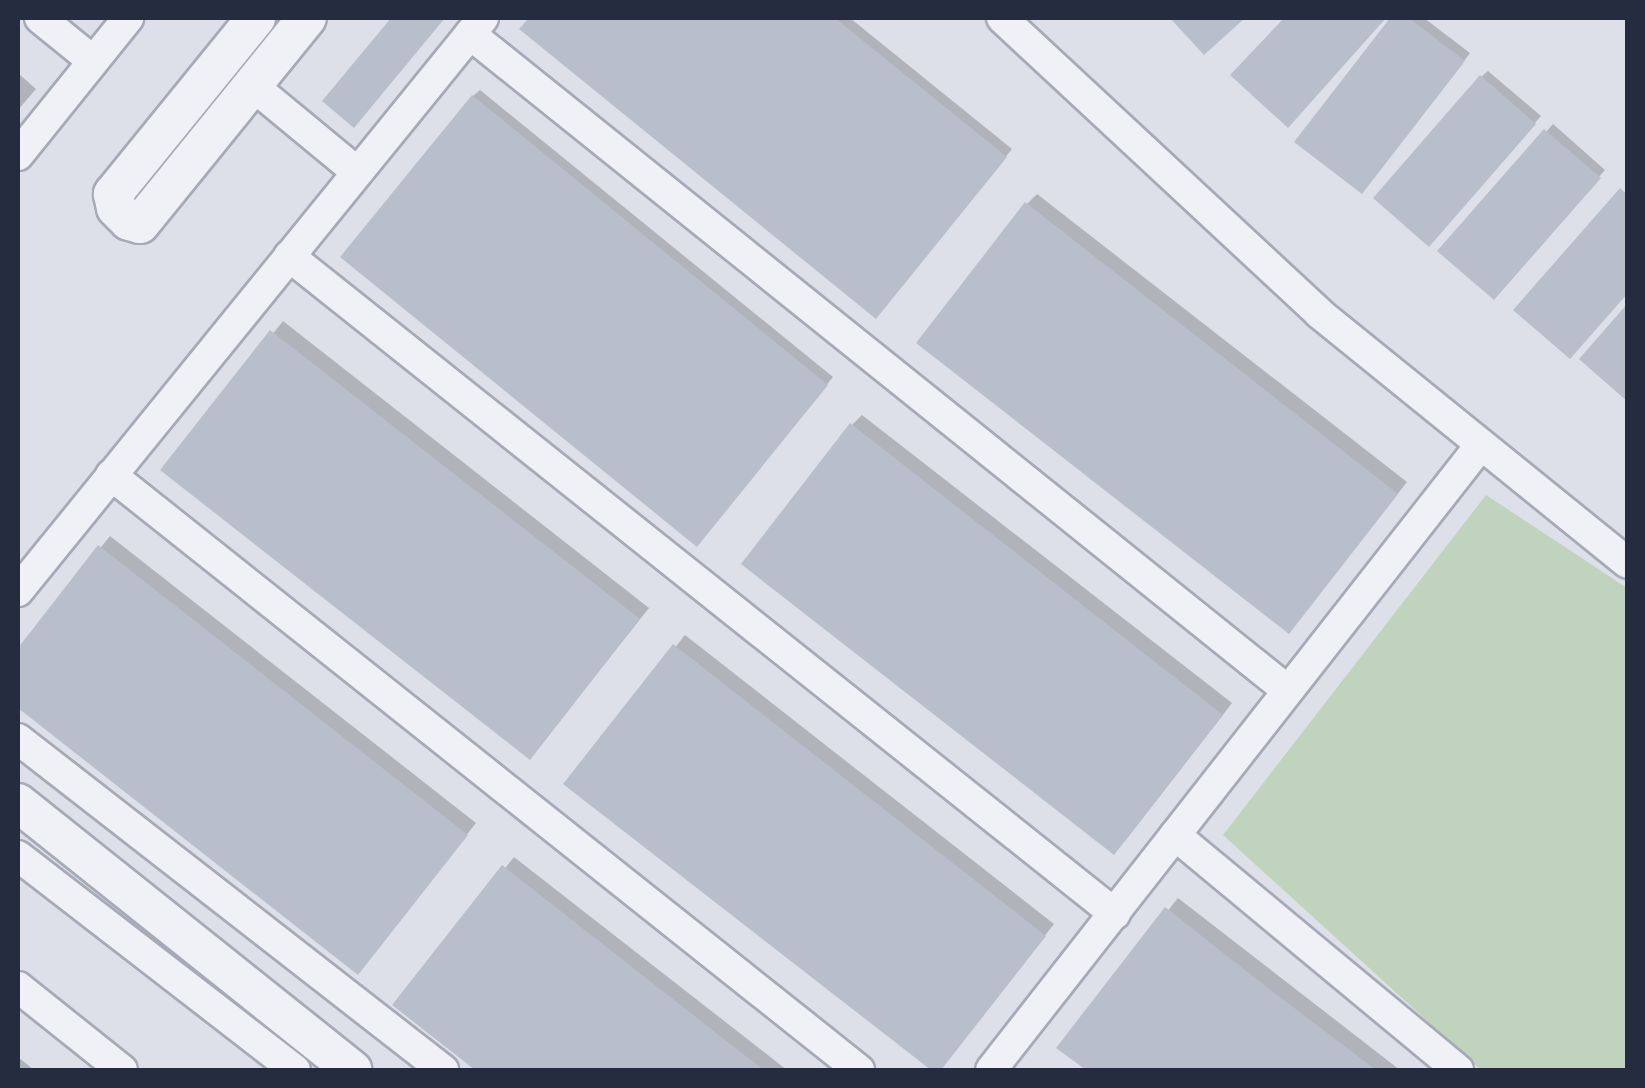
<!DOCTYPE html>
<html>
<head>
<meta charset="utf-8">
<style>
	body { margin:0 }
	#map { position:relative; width:1645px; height:1088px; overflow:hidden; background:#dde0e8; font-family:"Varela Round",sans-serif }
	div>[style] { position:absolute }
	.green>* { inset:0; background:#c0d3bd }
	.shadow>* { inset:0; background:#0003 }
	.building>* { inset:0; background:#b9becb }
	.roads { filter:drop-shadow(2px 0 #a6aab6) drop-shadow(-2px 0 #a6aab6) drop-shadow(0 2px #a6aab6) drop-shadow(0 -2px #a6aab6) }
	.minor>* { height:30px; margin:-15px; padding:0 15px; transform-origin:15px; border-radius:15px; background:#f0f1f6 }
	.tertiary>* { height:38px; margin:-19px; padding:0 19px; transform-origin:19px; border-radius:19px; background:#f0f1f6 }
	span { translate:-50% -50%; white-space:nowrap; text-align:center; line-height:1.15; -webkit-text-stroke:10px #eceff6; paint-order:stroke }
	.frame { position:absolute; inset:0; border:20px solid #252c40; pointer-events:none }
</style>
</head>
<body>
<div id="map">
	<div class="green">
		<div style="clip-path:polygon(1486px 495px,1627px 588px,1627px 1070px,1481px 1070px,1223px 835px)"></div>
	</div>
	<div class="shadow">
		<div style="clip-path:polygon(532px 18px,850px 18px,1012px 149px,882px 310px,523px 29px)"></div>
		<div style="clip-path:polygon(1393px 18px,1424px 18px,1470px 53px,1368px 184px,1297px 141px)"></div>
		<div style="clip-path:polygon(1488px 71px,1541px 116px,1436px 237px,1481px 77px)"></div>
		<div style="clip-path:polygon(18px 73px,36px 89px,18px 110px)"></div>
		<div style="clip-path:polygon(480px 90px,833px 377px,703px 537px,473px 96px)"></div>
		<div style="clip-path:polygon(1553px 124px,1605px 170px,1501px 290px,1441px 251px)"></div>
		<div style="clip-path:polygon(1037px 194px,1407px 482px,1299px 620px,1027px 204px)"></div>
		<div style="clip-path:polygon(283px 321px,649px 608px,530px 757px,164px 470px)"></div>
		<div style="clip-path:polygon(862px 415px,1232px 703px,1125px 841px,852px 425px)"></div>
		<div style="clip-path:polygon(110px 536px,476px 823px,358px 972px,18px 704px,18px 651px)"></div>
		<div style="clip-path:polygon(685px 635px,1054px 924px,939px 1070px,567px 784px)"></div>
		<div style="clip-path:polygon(514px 857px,787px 1070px,479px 1070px,396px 1005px)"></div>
		<div style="clip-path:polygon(1178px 898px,1400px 1070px,1089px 1070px,1059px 1047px)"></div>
		<div style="clip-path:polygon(18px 1057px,34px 1070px,18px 1070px)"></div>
	</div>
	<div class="building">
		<div style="clip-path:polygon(391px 18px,445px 18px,354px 128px,322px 101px)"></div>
		<div style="clip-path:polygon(529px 18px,835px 18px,1007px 157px,876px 319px,519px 29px)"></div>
		<div style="clip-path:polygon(1170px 18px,1245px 18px,1204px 55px)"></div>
		<div style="clip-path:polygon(1284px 18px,1386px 18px,1288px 128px,1230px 75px)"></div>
		<div style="clip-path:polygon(1390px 18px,1409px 18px,1465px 61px,1362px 194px,1294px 142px)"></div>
		<div style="clip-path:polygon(1480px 75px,1536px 124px,1429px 247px,1373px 198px)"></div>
		<div style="clip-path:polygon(472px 95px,828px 385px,697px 547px,340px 257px)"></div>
		<div style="clip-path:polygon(1544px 129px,1601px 178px,1494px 300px,1437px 251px)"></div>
		<div style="clip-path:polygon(1620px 188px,1628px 195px,1628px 293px,1570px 359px,1513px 310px)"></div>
		<div style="clip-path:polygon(1025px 202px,1398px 494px,1289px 634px,916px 343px)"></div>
		<div style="clip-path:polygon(1628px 303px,1628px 402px,1579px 359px)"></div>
		<div style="clip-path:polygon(270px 330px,640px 619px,530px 760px,160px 470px)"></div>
		<div style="clip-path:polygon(850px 423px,1223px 715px,1114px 855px,741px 564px)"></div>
		<div style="clip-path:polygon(98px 545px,468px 835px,358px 975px,18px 708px,18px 648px)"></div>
		<div style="clip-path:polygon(673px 644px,1046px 936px,941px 1070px,931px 1070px,563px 784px)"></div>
		<div style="clip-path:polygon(502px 865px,734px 1047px,764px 1070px,475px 1070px,392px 1005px)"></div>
		<div style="clip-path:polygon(1165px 907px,1255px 978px,1376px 1070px,1086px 1070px,1056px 1048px)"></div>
	</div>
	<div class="roads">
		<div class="minor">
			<div style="left:40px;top:18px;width:68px;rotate:39.1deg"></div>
			<div style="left:1002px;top:18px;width:433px;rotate:42.9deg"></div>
			<div style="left:1319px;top:313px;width:397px;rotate:39deg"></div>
			<div style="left:470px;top:34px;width:1048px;rotate:38.76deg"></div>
			<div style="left:253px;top:86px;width:135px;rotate:39.6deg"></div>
			<div style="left:18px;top:155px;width:176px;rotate:-51.2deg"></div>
			<div style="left:289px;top:256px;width:1056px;rotate:38.54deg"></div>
			<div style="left:111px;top:475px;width:956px;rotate:38.5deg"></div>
			<div style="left:18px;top:591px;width:738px;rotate:-50.94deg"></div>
			<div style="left:18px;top:739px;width:539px;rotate:37.91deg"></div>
			<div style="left:1175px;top:835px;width:368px;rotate:39.7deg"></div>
			<div style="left:18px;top:856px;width:350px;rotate:37.7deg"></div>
			<div style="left:18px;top:987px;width:133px;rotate:38.6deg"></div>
			<div style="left:991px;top:1070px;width:793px;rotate:-51.92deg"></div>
		</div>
		<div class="tertiary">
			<div style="left:256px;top:18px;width:227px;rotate:129.1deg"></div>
			<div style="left:113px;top:194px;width:14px;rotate:78deg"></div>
			<div style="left:116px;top:208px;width:18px;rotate:45deg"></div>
			<div style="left:129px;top:221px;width:11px;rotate:15deg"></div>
			<div style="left:140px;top:224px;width:265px;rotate:-51deg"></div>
			<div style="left:18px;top:803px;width:428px;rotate:38.6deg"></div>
		</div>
	</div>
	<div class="frame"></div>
</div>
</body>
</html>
